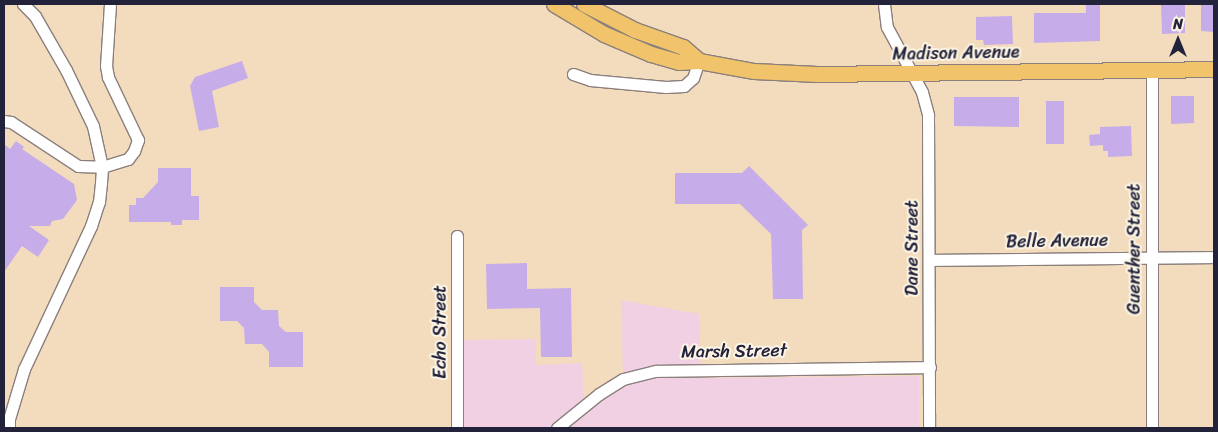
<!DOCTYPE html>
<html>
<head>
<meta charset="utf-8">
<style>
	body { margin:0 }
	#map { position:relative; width:1218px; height:432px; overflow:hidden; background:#f3dcbd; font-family:Sriracha,sans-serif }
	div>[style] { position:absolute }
	.built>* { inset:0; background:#f1d0e3 }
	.building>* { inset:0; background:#c7acea }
	.roads { filter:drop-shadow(1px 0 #8a7f7c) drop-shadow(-1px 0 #8a7f7c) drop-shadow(0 1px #8a7f7c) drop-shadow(0 -1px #8a7f7c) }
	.minor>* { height:11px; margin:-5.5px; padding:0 5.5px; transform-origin:5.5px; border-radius:5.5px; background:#fff }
	.major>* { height:15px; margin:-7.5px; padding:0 7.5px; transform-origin:7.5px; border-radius:7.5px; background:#f1c36a }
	span { translate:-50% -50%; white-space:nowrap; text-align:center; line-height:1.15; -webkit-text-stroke:4px #fcf5e5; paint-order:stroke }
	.street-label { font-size:18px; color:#22223b }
	.frame { position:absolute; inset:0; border:5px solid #22223b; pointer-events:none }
	.north { position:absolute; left:1153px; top:15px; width:50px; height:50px; -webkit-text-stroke:4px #fcf5e5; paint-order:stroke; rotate:0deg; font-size:14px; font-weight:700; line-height:20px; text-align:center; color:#22223b }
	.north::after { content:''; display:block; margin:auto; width:18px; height:22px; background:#22223b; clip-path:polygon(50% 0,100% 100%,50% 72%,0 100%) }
</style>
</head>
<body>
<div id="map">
	<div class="built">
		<div style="clip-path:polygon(621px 300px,699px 314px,701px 378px,919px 376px,919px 428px,464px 428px,463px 340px,536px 339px,536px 365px,582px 363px,584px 406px,623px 379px)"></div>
	</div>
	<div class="building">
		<div style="clip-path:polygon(1086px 4px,1100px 4px,1100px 41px,1034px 43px,1034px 13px,1086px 13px)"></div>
		<div style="clip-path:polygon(1161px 4px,1185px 4px,1185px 33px,1162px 34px)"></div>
		<div style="clip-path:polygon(1201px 4px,1214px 4px,1214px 32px,1201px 31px)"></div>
		<div style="clip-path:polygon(1012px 16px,1013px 44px,984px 45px,983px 40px,976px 40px,976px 17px)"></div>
		<div style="clip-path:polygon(242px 61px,248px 78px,212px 91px,219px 127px,199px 131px,190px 86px,195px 77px)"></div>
		<div style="clip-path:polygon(1171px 96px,1194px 96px,1194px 123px,1171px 124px)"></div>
		<div style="clip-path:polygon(954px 97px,1019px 97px,1019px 127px,954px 126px)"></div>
		<div style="clip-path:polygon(1046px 101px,1064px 101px,1064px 144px,1046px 144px)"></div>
		<div style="clip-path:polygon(1131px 126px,1132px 156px,1108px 157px,1108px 151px,1103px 151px,1103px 145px,1090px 146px,1089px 135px,1100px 134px,1100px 127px)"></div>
		<div style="clip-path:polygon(16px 141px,24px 147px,22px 149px,74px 184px,77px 200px,63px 219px,52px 221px,50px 226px,29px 226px,49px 240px,38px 257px,22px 246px,4px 272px,4px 144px,10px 149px)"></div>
		<div style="clip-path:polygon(749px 166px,808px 225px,802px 230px,803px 299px,773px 299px,771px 234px,740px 204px,675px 204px,675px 173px,742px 173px)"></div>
		<div style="clip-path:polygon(158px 168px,191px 168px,191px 196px,199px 196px,199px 220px,182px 220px,182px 225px,171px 225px,171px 222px,129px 222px,129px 205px,136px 205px,136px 198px,143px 198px,158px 182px)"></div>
		<div style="clip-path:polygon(527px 263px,527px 289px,571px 288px,572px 357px,541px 357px,540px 308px,487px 309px,486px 264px)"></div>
		<div style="clip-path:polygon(220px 287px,254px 287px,254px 302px,262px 310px,278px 310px,279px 326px,286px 332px,303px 332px,303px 367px,269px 367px,269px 352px,262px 344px,245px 344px,244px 328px,237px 321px,220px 321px)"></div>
	</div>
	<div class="roads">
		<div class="minor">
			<div style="left:884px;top:4px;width:23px;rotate:83deg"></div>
			<div style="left:887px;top:27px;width:74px;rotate:61.7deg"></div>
			<div style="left:922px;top:92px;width:24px;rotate:75deg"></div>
			<div style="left:928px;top:115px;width:313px;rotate:89.8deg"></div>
			<div style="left:573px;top:74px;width:18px;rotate:19deg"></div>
			<div style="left:590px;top:80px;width:76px;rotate:5.3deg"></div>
			<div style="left:666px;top:87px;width:18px;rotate:-3deg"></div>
			<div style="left:684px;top:86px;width:12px;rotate:-42deg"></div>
			<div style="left:693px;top:78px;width:18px;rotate:-71deg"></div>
			<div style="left:4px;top:121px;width:7px;rotate:8deg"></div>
			<div style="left:11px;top:122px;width:80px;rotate:33.3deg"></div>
			<div style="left:78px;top:166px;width:24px;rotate:2deg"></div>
			<div style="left:102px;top:167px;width:27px;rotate:-17deg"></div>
			<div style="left:128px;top:159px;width:10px;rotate:-53deg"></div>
			<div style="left:134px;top:151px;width:12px;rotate:-70deg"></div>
			<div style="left:138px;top:140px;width:70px;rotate:-115.5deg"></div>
			<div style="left:108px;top:77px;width:11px;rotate:-100deg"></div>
			<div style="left:106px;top:66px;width:62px;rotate:-86.3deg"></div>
			<div style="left:457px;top:236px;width:192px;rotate:90deg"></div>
			<div style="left:930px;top:260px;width:284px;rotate:-0.6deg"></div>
			<div style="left:9px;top:428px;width:9px;rotate:-90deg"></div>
			<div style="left:9px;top:419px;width:52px;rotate:-73.3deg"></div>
			<div style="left:24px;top:369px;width:158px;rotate:-64.9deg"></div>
			<div style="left:91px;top:226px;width:25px;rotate:-72deg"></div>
			<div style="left:99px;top:202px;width:19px;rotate:-84deg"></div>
			<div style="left:101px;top:183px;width:16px;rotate:-86deg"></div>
			<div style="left:102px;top:167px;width:42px;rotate:-102.4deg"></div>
			<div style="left:93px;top:126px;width:62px;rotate:-115.7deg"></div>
			<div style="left:66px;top:70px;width:62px;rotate:-119.9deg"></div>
			<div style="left:35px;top:16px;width:17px;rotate:-135deg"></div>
			<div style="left:557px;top:428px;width:54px;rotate:-39deg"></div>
			<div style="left:599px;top:394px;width:28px;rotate:-32deg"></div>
			<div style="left:623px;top:379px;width:34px;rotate:-14deg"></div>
			<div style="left:656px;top:371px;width:274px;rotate:-0.8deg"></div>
			<div style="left:1152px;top:428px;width:358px;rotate:-90deg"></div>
		</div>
		<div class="major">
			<div style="left:554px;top:4px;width:58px;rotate:31deg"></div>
			<div style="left:604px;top:34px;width:51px;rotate:23.1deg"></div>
			<div style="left:651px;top:54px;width:29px;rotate:16deg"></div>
			<div style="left:679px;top:62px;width:20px;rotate:-3deg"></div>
			<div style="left:699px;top:61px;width:56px;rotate:10.3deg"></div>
			<div style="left:754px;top:71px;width:63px;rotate:2.7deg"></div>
			<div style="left:817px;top:74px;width:397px;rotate:-0.7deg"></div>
			<div style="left:584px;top:4px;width:57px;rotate:27deg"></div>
			<div style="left:635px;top:30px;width:51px;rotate:19.5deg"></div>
			<div style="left:683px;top:47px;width:21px;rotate:41deg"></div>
		</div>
	</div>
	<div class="street-label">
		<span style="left:956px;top:53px;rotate:-1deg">Madison Avenue</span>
		<span style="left:1057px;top:241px;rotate:-1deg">Belle Avenue</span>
		<span style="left:912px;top:248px;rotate:-90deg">Dane Street</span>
		<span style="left:1134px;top:249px;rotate:-90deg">Guenther Street</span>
		<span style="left:440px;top:332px;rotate:-90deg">Echo Street</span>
		<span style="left:734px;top:351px;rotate:-1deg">Marsh Street</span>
	</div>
	<div class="frame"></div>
	<div class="north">N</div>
</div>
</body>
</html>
